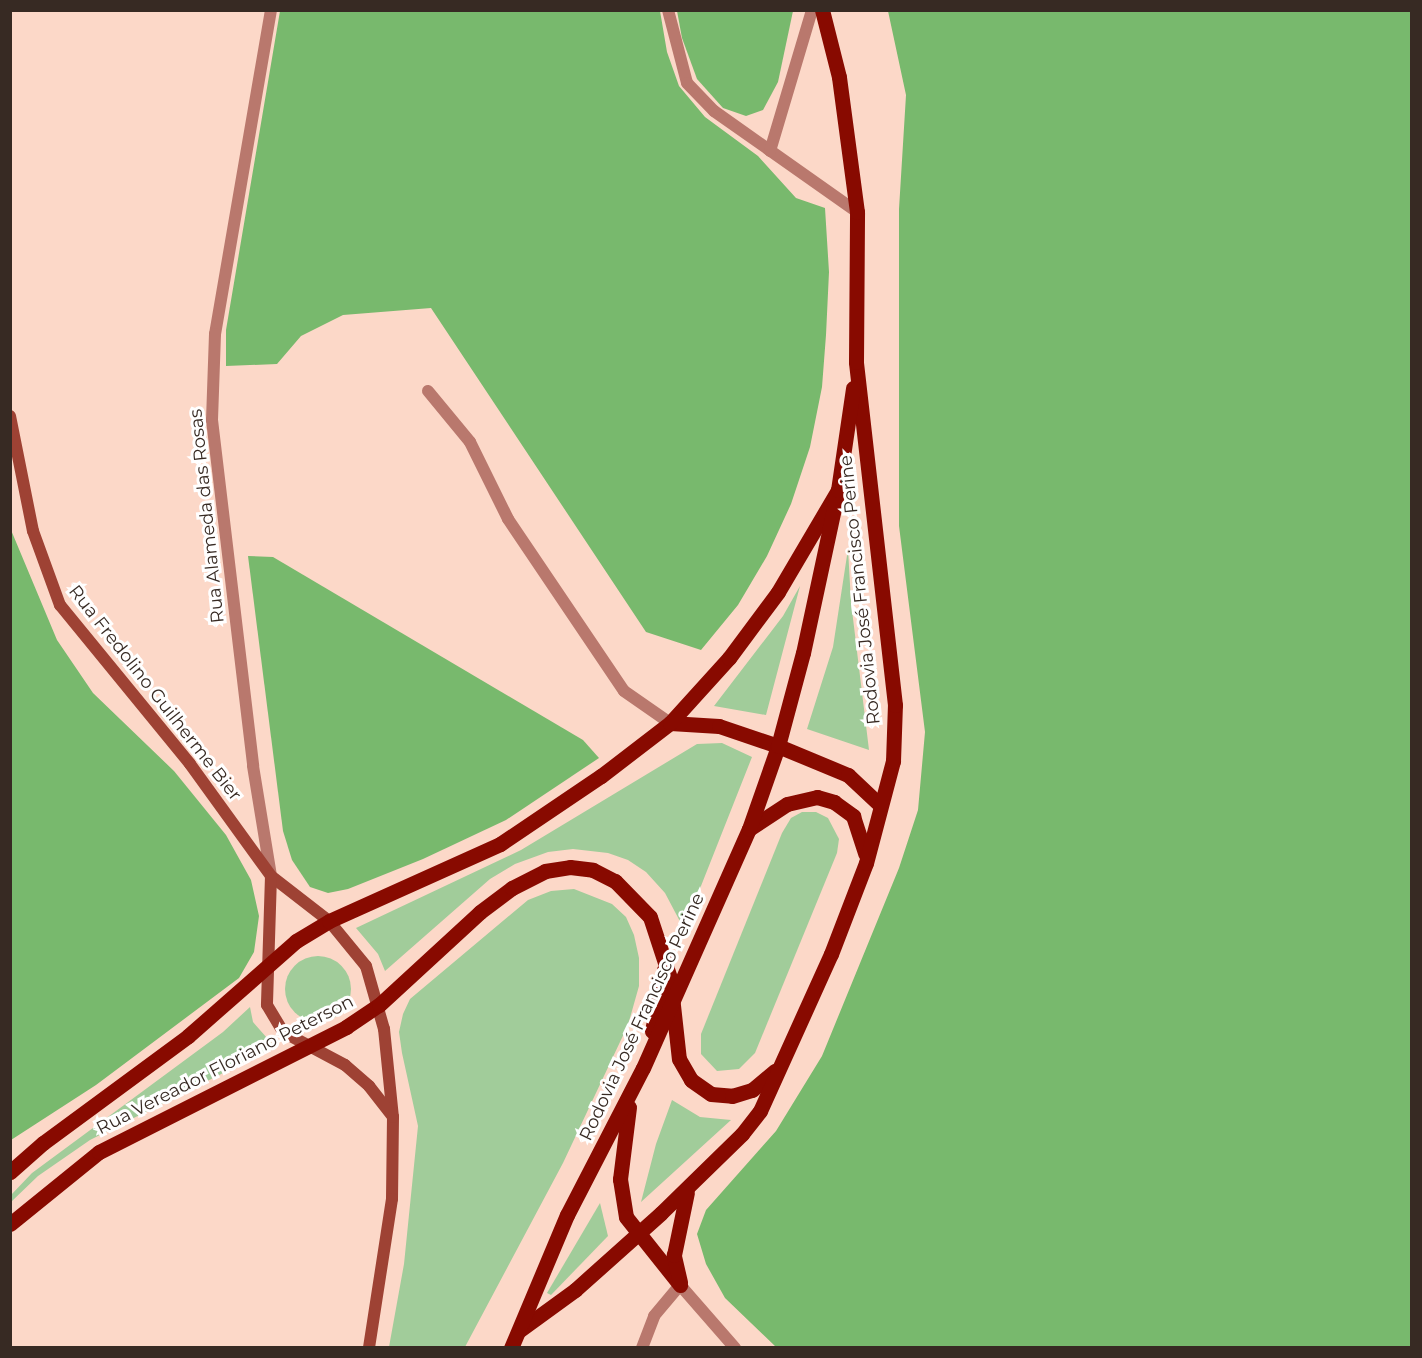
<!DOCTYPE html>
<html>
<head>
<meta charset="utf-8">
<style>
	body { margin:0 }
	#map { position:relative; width:1422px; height:1358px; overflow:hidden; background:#fcd8c8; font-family:Montserrat,sans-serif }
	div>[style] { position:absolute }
	.green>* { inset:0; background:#a1cc9a }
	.round { border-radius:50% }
	.forest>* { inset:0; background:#78b96d }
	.lane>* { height:12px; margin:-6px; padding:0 6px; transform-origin:6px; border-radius:6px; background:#b9786d }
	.street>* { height:12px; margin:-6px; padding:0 6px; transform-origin:6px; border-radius:6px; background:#b9786d }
	.secondary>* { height:12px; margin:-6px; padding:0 6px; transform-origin:6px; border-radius:6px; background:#9e4234 }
	.primary>* { height:15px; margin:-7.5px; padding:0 7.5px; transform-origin:7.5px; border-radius:7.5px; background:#880a00 }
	span { translate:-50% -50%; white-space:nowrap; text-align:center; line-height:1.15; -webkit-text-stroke:6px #fff; paint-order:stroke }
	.street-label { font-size:18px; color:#372a23 }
	.frame { position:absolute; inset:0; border:12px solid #372a23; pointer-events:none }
</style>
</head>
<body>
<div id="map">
	<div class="green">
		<div style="clip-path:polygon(848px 549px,851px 602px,869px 750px,807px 729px,833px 647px)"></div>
		<div style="clip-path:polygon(800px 586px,766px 715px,714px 706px,783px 616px)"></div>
		<div style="clip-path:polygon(722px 743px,752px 757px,684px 929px,665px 893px,646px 872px,628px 860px,608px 853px,573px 849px,548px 852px,515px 864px,490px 879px,385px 971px,378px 954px,356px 928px,521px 850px,697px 744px)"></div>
		<div style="clip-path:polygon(802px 812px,816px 812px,828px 818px,839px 839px,837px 853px,755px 1053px,739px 1069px,717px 1071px,701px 1054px,701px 1034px,782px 833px,791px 818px)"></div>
		<div style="clip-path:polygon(574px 889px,612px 904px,626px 917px,634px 935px,639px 958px,639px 986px,628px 1025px,563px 1163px,465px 1347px,389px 1347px,404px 1264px,418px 1126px,402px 1053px,399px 1032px,403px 1014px,410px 999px,528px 900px,551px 891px)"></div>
		<div class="round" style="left:285px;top:956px;width:66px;height:66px"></div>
		<div style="clip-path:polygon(250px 1007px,253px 1022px,275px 1047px,90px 1140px,38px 1176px,11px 1202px,11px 1195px,32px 1173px,223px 1032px)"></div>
		<div style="clip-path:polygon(672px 1100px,700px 1117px,731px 1120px,641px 1202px,656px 1144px)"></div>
		<div style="clip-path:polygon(600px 1203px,608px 1236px,551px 1295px,547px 1293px)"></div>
	</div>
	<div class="forest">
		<div style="clip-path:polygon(280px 11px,660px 11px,667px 52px,679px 86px,705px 117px,758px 156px,796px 198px,825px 208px,829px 272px,826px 335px,822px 387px,810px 447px,791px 504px,767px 556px,738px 605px,701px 650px,646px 632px,431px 308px,343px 315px,301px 336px,277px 364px,226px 366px,226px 330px)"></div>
		<div style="clip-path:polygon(677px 11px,793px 11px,778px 82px,763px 110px,746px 116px,723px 108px,697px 79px,682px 38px)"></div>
		<div style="clip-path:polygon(888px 11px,1411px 11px,1411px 1347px,776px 1347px,725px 1298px,706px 1264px,697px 1234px,706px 1210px,776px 1131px,822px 1056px,899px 868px,918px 810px,925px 732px,899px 526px,899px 209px,906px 95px)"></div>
		<div style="clip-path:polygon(11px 530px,57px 640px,93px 693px,174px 771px,226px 835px,251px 880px,259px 916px,254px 952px,239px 978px,96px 1085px,11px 1140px)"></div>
		<div style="clip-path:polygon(248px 556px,273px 557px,583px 740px,599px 758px,506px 820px,423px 859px,348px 889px,328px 893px,310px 887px,292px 860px,283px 831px)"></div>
	</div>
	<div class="lane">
		<div style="left:428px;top:391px;width:66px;rotate:50.5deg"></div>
		<div style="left:470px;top:442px;width:86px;rotate:63.7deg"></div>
		<div style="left:508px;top:519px;width:207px;rotate:56deg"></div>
		<div style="left:624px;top:691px;width:56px;rotate:34.8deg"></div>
	</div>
	<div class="street">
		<div style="left:271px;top:10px;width:329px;rotate:99.8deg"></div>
		<div style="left:215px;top:334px;width:86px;rotate:92deg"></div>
		<div style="left:212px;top:420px;width:348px;rotate:83.2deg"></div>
		<div style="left:253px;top:766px;width:111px;rotate:80.7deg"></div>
		<div style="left:668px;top:10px;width:75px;rotate:75.4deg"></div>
		<div style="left:687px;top:83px;width:39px;rotate:46deg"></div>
		<div style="left:714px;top:111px;width:175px;rotate:35.2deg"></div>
		<div style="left:770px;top:151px;width:147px;rotate:-73.4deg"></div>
		<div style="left:642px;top:1348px;width:34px;rotate:-69deg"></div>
		<div style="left:654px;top:1316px;width:40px;rotate:-50deg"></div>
		<div style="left:680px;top:1285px;width:84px;rotate:48.9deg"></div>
	</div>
	<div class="secondary">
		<div style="left:10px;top:416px;width:117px;rotate:78.7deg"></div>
		<div style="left:33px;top:531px;width:79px;rotate:70deg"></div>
		<div style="left:60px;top:605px;width:205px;rotate:50.7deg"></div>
		<div style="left:190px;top:764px;width:138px;rotate:54.1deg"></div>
		<div style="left:271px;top:876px;width:73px;rotate:37.8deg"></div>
		<div style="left:329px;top:921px;width:58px;rotate:50.6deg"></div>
		<div style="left:366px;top:966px;width:66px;rotate:74.1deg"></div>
		<div style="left:384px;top:1029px;width:88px;rotate:84.2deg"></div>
		<div style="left:393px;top:1117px;width:82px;rotate:90.7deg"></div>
		<div style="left:392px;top:1199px;width:151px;rotate:98.8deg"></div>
		<div style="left:271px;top:876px;width:129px;rotate:91.8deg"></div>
		<div style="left:267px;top:1005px;width:31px;rotate:59deg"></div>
		<div style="left:283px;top:1032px;width:70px;rotate:28deg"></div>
		<div style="left:345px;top:1065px;width:32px;rotate:41deg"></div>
		<div style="left:369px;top:1086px;width:39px;rotate:52deg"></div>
	</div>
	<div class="primary">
		<div style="left:670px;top:723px;width:49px;rotate:3.5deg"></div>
		<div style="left:719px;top:726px;width:62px;rotate:18.7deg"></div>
		<div style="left:778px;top:746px;width:76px;rotate:22.5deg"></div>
		<div style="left:848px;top:775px;width:44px;rotate:43.2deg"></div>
		<div style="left:749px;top:829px;width:45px;rotate:-33.3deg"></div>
		<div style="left:787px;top:804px;width:31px;rotate:-13deg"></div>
		<div style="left:817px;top:797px;width:18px;rotate:16deg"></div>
		<div style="left:834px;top:802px;width:24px;rotate:36deg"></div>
		<div style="left:853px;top:816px;width:40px;rotate:72deg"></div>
		<div style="left:652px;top:1031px;width:62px;rotate:-78.9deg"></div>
		<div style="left:629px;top:1107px;width:73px;rotate:97.1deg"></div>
		<div style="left:620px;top:1179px;width:38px;rotate:81deg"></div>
		<div style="left:626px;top:1217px;width:87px;rotate:51.5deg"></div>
		<div style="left:10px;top:1172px;width:44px;rotate:-41.3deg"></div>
		<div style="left:43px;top:1143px;width:180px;rotate:-36.4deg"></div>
		<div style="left:188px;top:1036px;width:144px;rotate:-41.3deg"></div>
		<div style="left:296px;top:941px;width:39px;rotate:-31deg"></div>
		<div style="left:329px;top:921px;width:188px;rotate:-24.2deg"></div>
		<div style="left:500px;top:844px;width:122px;rotate:-34deg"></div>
		<div style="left:601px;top:776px;width:87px;rotate:-37.5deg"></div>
		<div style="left:670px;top:723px;width:88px;rotate:-47.8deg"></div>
		<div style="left:729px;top:658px;width:82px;rotate:-53.4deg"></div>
		<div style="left:778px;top:592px;width:118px;rotate:-59.5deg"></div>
		<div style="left:10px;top:1224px;width:114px;rotate:-39deg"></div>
		<div style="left:99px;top:1152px;width:277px;rotate:-26.8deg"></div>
		<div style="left:346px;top:1027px;width:40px;rotate:-34deg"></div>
		<div style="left:379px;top:1005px;width:137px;rotate:-42.6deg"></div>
		<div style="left:480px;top:912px;width:40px;rotate:-37deg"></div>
		<div style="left:512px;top:888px;width:37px;rotate:-27deg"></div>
		<div style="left:545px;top:871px;width:25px;rotate:-9deg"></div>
		<div style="left:570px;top:867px;width:23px;rotate:7deg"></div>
		<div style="left:593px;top:870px;width:25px;rotate:27deg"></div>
		<div style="left:615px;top:881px;width:50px;rotate:45.8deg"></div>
		<div style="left:650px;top:917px;width:64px;rotate:71.8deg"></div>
		<div style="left:670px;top:978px;width:81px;rotate:83.7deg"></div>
		<div style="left:679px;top:1059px;width:24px;rotate:60deg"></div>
		<div style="left:691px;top:1080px;width:24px;rotate:35deg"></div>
		<div style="left:711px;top:1094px;width:21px;rotate:5deg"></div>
		<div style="left:732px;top:1096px;width:21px;rotate:-17deg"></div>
		<div style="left:752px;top:1090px;width:30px;rotate:-40deg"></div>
		<div style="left:680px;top:1282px;width:28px;rotate:-103deg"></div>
		<div style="left:674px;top:1255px;width:64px;rotate:-78.3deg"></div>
		<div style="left:520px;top:1330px;width:68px;rotate:-36deg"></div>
		<div style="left:575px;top:1290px;width:115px;rotate:-41.8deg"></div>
		<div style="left:661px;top:1213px;width:113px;rotate:-44.3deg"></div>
		<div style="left:742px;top:1134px;width:29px;rotate:-52deg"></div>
		<div style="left:760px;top:1111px;width:172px;rotate:-65.7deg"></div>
		<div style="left:831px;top:954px;width:97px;rotate:-69deg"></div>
		<div style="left:866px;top:863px;width:106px;rotate:-75.2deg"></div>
		<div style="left:893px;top:761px;width:56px;rotate:-88deg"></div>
		<div style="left:895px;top:705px;width:345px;rotate:-96.5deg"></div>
		<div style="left:856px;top:362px;width:150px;rotate:-89.6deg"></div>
		<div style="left:857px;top:212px;width:136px;rotate:-97.6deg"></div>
		<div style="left:839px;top:77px;width:69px;rotate:-104.2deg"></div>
		<div style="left:511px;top:1348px;width:144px;rotate:-67.2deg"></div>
		<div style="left:567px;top:1215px;width:165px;rotate:-62.7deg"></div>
		<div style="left:643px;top:1068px;width:261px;rotate:-66.1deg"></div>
		<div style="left:749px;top:829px;width:88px;rotate:-70.7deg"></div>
		<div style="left:778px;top:746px;width:96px;rotate:-75deg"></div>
		<div style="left:803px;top:653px;width:167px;rotate:-77.9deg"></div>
		<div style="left:838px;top:490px;width:103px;rotate:-81.6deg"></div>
	</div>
	<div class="street-label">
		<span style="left:207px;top:516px;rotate:-96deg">Rua Alameda das Rosas</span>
		<span style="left:860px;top:590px;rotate:-96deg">Rodovia José Francisco Perine</span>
		<span style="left:155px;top:693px;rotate:52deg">Rua Fredolino Guilherme Bier</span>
		<span style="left:642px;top:1017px;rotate:-65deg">Rodovia José Francisco Perine</span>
		<span style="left:225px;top:1065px;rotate:-27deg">Rua Vereador Floriano Peterson</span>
	</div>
	<div class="frame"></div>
</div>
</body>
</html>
